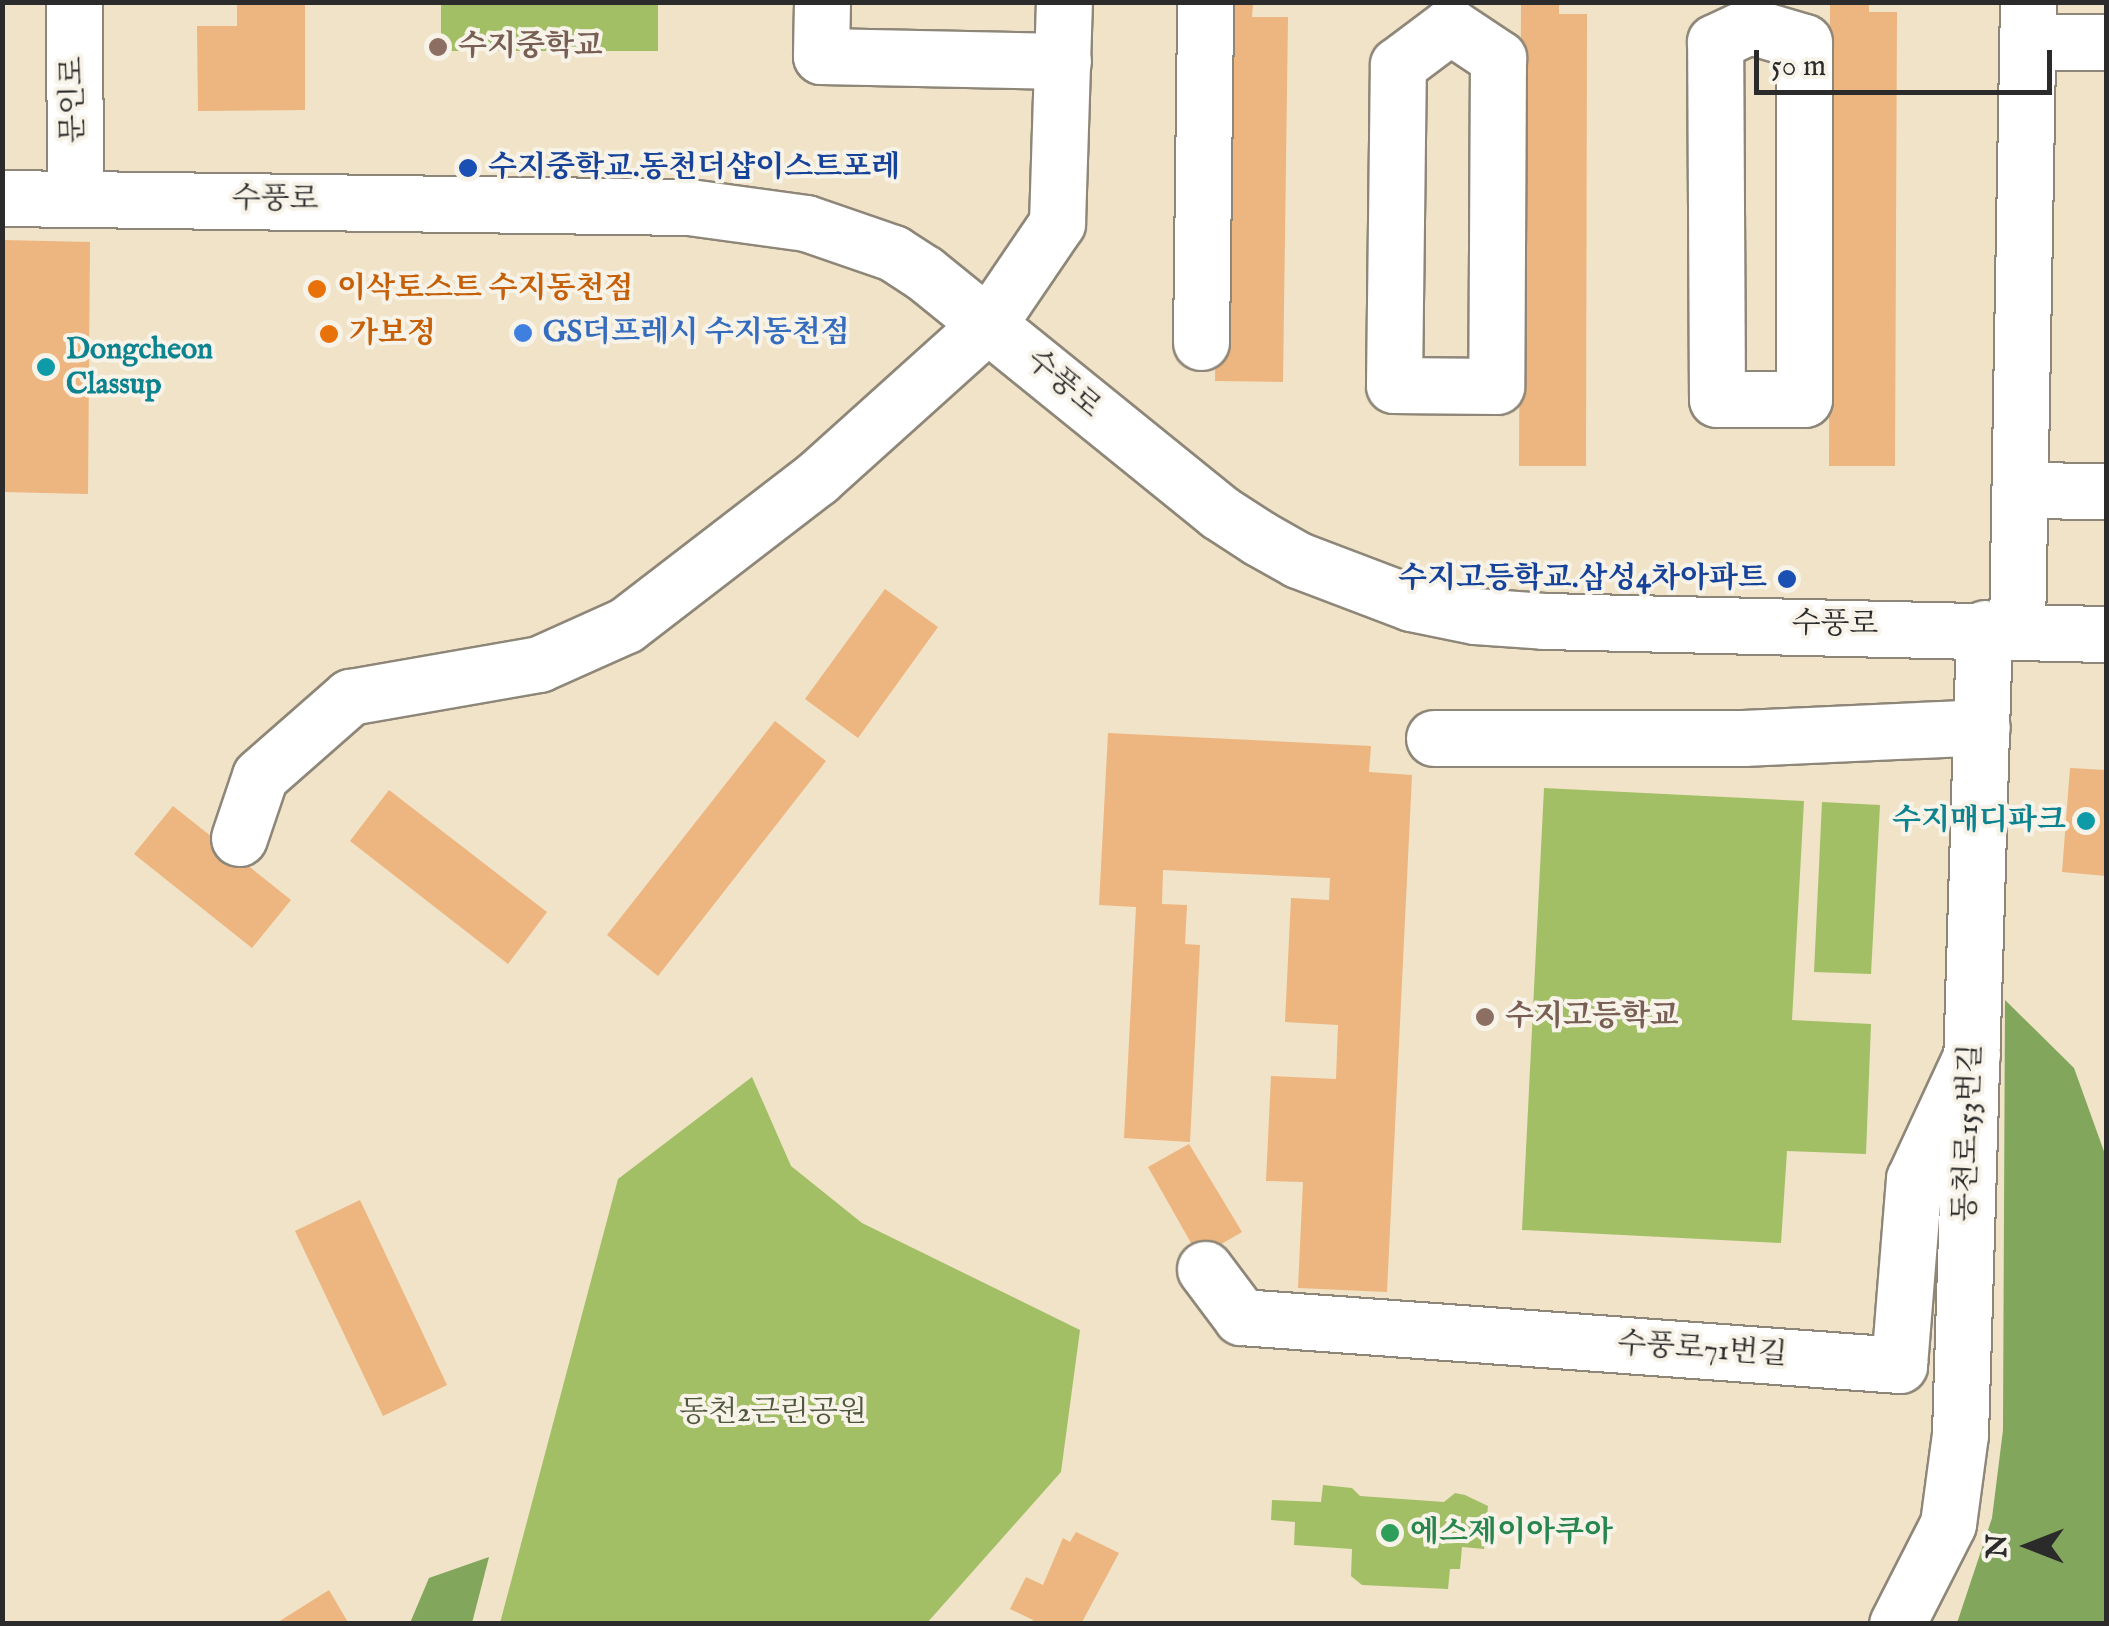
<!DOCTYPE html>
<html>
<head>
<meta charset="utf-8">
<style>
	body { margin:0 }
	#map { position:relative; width:2109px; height:1626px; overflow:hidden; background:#f0e3c7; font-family:"IM FELL English","Noto Serif KR",serif }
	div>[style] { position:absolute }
	.green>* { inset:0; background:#a3bf66 }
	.forest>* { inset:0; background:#82a65b }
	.building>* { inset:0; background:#edb57f }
	.roads { filter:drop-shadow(2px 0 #8e8779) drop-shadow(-2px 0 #8e8779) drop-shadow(0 2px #8e8779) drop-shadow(0 -2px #8e8779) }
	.minor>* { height:55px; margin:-27.5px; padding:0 27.5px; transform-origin:27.5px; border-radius:27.5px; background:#fff }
	.dots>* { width:28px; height:28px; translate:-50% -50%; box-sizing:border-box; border:5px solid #f7f3e8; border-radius:50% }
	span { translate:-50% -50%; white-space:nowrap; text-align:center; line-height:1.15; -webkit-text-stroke:8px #f7f3e8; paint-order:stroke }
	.education-label { font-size:30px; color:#785e54; font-weight:700 }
	.left { translate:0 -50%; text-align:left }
	.street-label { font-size:30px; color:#2b2b2b }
	.transit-label { font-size:30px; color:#164399; font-weight:700 }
	.right { translate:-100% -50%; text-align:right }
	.food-label { font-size:30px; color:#c56008; font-weight:700 }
	.shop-label { font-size:30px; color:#366cbe; font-weight:700 }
	.culture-label { font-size:30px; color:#0d838f; font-weight:700 }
	.park-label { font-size:30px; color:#4f573d }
	.leisure-label { font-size:30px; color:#27864d; font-weight:700 }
	.frame { position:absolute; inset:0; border:5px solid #2b2b2b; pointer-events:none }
	.north { position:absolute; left:1979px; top:1496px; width:100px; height:100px; -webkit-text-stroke:8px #f7f3e8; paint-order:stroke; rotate:270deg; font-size:28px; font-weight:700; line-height:40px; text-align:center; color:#2b2b2b }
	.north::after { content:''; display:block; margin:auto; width:35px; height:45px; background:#2b2b2b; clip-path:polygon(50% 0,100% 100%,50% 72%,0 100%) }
	.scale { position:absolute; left:1754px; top:50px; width:298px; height:45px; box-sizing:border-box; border:5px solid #2b2b2b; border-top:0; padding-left:12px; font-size:30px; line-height:35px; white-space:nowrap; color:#2b2b2b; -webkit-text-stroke:8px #f7f3e8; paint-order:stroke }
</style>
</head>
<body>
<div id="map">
	<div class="green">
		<div style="clip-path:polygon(441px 3px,658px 3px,658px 51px,441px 51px)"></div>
		<div style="clip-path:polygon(1544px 788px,1804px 801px,1792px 1020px,1871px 1024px,1866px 1154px,1787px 1151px,1781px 1243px,1522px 1230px)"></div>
		<div style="clip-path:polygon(1822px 802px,1880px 805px,1871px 974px,1814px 972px)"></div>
		<div style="clip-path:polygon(752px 1077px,791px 1166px,862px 1223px,1080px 1330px,1061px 1472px,927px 1623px,500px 1623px,618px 1179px)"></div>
		<div style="clip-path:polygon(1323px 1485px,1352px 1488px,1360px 1496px,1444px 1502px,1455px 1493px,1465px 1495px,1488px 1506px,1484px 1549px,1462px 1547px,1460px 1569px,1450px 1569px,1448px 1589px,1362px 1585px,1351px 1576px,1352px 1549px,1294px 1545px,1295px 1522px,1271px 1520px,1272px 1500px,1321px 1502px)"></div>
	</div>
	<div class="forest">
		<div style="clip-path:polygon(2005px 1000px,2074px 1068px,2106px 1157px,2106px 1623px,1957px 1623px,1992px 1518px,2003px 1430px)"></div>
		<div style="clip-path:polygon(489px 1557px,472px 1623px,410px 1623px,429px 1578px)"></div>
	</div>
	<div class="building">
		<div style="clip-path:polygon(237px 2px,305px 2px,305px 110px,198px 111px,197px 26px,237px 26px)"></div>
		<div style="clip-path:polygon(1521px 2px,1559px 2px,1559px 14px,1587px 14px,1586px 466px,1519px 466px)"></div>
		<div style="clip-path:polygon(1830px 2px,1869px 2px,1869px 12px,1897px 12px,1895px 466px,1829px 466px)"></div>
		<div style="clip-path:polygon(1221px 4px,1253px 4px,1252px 17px,1288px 17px,1283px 382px,1215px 381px)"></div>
		<div style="clip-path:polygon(2px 240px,90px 242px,88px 494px,2px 492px)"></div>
		<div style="clip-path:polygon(885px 589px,938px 627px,858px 738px,805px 699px)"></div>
		<div style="clip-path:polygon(775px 721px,826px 761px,658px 976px,607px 935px)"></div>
		<div style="clip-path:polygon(1108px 733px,1371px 746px,1369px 772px,1412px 775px,1387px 1292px,1298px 1288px,1303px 1182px,1266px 1181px,1271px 1076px,1336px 1079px,1338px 1025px,1285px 1022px,1291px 898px,1329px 900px,1330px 878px,1163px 870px,1162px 904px,1187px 905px,1185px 944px,1200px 945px,1190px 1142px,1124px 1138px,1136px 907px,1099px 905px)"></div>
		<div style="clip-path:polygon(2070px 768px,2106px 770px,2106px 876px,2062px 872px)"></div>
		<div style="clip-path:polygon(389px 790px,547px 912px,508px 964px,350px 841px)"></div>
		<div style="clip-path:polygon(173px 806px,291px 900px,252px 948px,134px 854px)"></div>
		<div style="clip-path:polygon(1189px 1144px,1242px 1232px,1199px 1257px,1148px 1167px)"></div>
		<div style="clip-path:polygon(360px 1200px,447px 1385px,383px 1416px,295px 1231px)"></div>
		<div style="clip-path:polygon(1076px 1532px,1119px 1553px,1081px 1624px,1032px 1624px,1033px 1620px,1010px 1609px,1026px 1577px,1043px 1585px,1063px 1538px,1070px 1542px)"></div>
		<div style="clip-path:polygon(329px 1590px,349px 1624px,275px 1624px)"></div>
	</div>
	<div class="roads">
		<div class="minor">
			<div style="left:74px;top:2px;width:195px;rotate:89.7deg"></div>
			<div style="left:822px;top:2px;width:54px;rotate:91.1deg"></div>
			<div style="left:821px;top:56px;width:242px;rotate:1.2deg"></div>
			<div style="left:1450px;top:26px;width:58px;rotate:33.7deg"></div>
			<div style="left:1498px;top:58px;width:328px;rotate:90.3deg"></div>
			<div style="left:1496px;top:386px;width:102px;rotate:-179.4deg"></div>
			<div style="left:1394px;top:385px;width:320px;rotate:-89.3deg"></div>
			<div style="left:1398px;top:65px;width:65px;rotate:-36.9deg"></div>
			<div style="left:1750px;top:26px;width:56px;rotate:16.5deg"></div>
			<div style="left:1804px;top:42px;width:357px;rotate:90deg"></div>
			<div style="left:1804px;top:399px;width:87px;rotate:180deg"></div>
			<div style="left:1717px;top:399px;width:357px;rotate:-90.3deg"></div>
			<div style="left:1715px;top:42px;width:38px;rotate:-25deg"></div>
			<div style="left:2027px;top:42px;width:79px"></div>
			<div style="left:2px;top:198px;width:687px;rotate:0.75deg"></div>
			<div style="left:689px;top:207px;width:118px;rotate:7.8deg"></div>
			<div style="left:806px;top:223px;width:92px;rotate:19deg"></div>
			<div style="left:893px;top:253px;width:37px;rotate:33deg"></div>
			<div style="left:924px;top:273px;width:380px;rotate:39deg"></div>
			<div style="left:1219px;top:512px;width:48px;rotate:33deg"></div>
			<div style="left:1259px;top:538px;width:45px;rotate:29.4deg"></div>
			<div style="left:1298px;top:560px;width:121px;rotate:20.8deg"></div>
			<div style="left:1411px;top:603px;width:65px;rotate:11.5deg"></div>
			<div style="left:1475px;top:616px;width:69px;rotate:4.1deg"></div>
			<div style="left:1544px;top:621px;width:562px;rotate:1.33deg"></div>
			<div style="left:1201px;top:342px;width:340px;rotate:-89.3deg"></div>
			<div style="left:2020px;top:490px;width:86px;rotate:0.7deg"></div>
			<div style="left:2017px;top:630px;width:628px;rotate:-89deg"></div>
			<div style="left:1434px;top:738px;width:309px"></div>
			<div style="left:1743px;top:738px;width:239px;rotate:-2.6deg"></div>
			<div style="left:239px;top:838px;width:65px;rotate:-71.3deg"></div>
			<div style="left:260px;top:776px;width:120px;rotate:-41.3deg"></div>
			<div style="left:350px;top:697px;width:192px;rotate:-9.9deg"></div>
			<div style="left:539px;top:664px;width:95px;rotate:-24.1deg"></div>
			<div style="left:626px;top:625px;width:241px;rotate:-37.6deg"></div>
			<div style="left:817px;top:478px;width:232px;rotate:-42deg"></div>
			<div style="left:989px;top:323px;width:121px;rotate:-55.8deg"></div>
			<div style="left:1057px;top:223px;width:221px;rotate:-88.2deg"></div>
			<div style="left:1205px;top:1269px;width:60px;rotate:53.1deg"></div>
			<div style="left:1241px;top:1317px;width:660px;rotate:4.17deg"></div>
			<div style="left:1899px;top:1365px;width:187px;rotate:-85.4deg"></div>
			<div style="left:1914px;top:1179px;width:138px;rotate:-65.1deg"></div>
			<div style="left:1897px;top:1624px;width:112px;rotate:-63deg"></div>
			<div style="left:1948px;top:1524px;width:91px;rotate:-82.4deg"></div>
			<div style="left:1960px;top:1434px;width:806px;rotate:-88.29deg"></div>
		</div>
	</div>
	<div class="dots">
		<div style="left:438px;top:47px;background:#8d6e63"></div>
		<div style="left:468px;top:168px;background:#1a4fb4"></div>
		<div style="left:317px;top:289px;background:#e8710a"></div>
		<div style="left:523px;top:333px;background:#3f7fe0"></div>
		<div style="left:329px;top:334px;background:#e8710a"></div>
		<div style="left:46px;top:367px;background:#0f9aa8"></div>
		<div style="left:1787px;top:579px;background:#1a4fb4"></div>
		<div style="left:2086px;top:821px;background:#0f9aa8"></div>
		<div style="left:1485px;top:1017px;background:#8d6e63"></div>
		<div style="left:1390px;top:1533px;background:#2e9e5b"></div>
	</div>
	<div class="education-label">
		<span class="left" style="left:458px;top:47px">수지중학교</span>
		<span class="left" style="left:1505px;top:1017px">수지고등학교</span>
	</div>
	<div class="street-label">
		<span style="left:74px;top:100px;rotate:-91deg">문인로</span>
		<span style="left:275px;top:200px;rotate:1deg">수풍로</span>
		<span style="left:1063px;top:384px;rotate:41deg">수풍로</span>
		<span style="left:1835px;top:625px;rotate:1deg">수풍로</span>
		<span style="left:1969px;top:1133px;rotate:-88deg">동천로153번길</span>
		<span style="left:1702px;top:1350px;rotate:4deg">수풍로71번길</span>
	</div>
	<div class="transit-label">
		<span class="left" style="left:488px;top:168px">수지중학교.동천더샵이스트포레</span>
		<span class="right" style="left:1767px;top:579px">수지고등학교.삼성4차아파트</span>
	</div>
	<div class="food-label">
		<span class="left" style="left:337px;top:289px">이삭토스트 수지동천점</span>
		<span class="left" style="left:349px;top:334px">가보정</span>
	</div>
	<div class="shop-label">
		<span class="left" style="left:543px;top:333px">GS더프레시 수지동천점</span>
	</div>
	<div class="culture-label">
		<span class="left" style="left:66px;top:367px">Dongcheon<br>Classup</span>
		<span class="right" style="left:2066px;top:821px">수지매디파크</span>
	</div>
	<div class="park-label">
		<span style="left:773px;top:1413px">동천2근린공원</span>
	</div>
	<div class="leisure-label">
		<span class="left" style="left:1410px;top:1533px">에스제이아쿠아</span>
	</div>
	<div class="frame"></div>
	<div class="north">N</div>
	<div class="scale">50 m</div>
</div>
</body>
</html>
